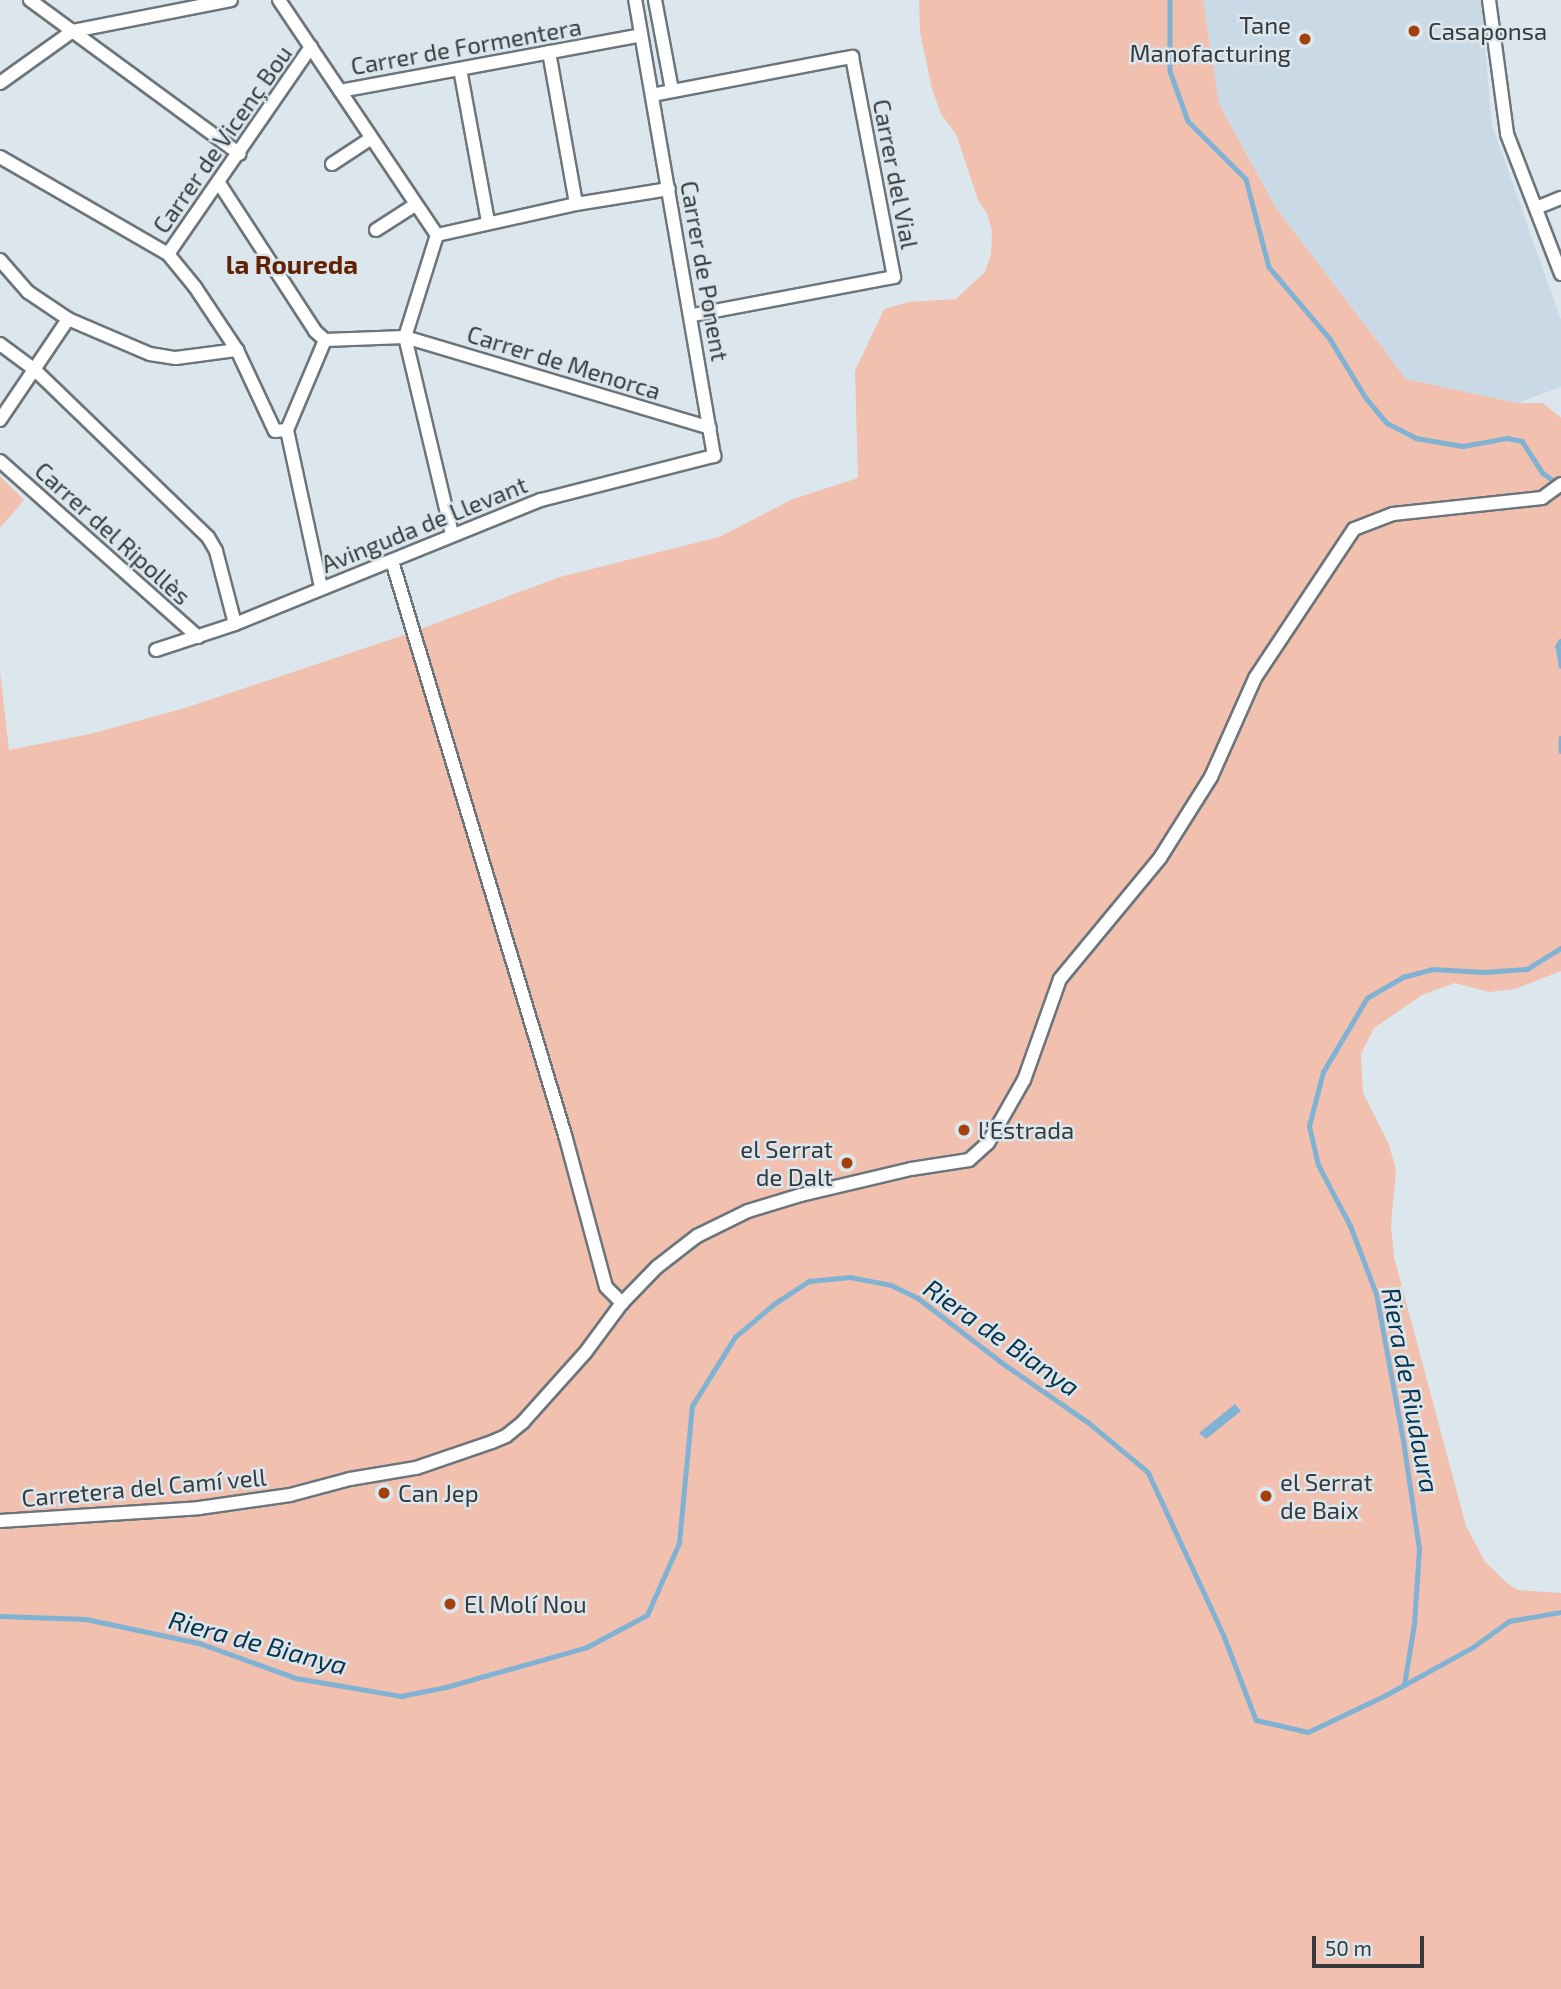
<!DOCTYPE html>
<html>
<head>
<meta charset="utf-8">
<style>
	body { margin:0 }
	#map { position:relative; width:1561px; height:1989px; overflow:hidden; background:#dbe6ed; font-family:"Exo 2",sans-serif }
	div>[style] { position:absolute }
	.built>* { inset:0; background:#c9dae6 }
	.green>* { inset:0; background:#f1c0ae }
	.water>* { inset:0; background:#80b2d4 }
	.stream>* { height:4.5px; margin:-2.25px; padding:0 2.25px; transform-origin:2.25px; border-radius:2.25px; background:#80b2d4 }
	.roads { filter:drop-shadow(2px 0 #6c757c) drop-shadow(-2px 0 #6c757c) drop-shadow(0 2px #6c757c) drop-shadow(0 -2px #6c757c) }
	.street>* { height:12px; margin:-6px; padding:0 6px; transform-origin:6px; border-radius:6px; background:#fff }
	.dots>* { width:19px; height:19px; translate:-50% -50%; box-sizing:border-box; border:4px solid #dbe6ed; border-radius:50% }
	span { translate:-50% -50%; white-space:nowrap; text-align:center; line-height:1.15; -webkit-text-stroke:5px #dbe6ed; paint-order:stroke }
	.poi-label { font-size:24px; color:#363a3d }
	.right { translate:-100% -50%; text-align:right }
	.left { translate:0 -50%; text-align:left }
	.street-label { font-size:24px; color:#363a3d }
	.neighbourhood-label { font-size:26px; color:#612202; font-weight:700 }
	.water-label { font-size:26px; color:#09334b; font-style:italic }
	.scale { position:absolute; left:1312px; top:1936px; width:112px; height:32px; box-sizing:border-box; border:4px solid #363a3d; border-top:0; padding-left:9px; font-size:21px; line-height:24px; white-space:nowrap; color:#363a3d; -webkit-text-stroke:5px #dbe6ed; paint-order:stroke }
</style>
</head>
<body>
<div id="map">
	<div class="built">
		<div style="clip-path:polygon(1203px 0,1481px 0,1492px 125px,1561px 320px,1561px 387px,1517px 403px,1406px 379px,1276px 208px,1219px 104px)"></div>
	</div>
	<div class="green">
		<div style="clip-path:polygon(919px 0,1203px 0,1219px 104px,1276px 208px,1406px 379px,1517px 403px,1543px 403px,1561px 418px,1561px 971px,1515px 989px,1489px 992px,1455px 983px,1422px 995px,1374px 1028px,1361px 1054px,1363px 1093px,1389px 1145px,1396px 1170px,1391px 1225px,1394px 1257px,1466px 1526px,1485px 1562px,1507px 1583px,1518px 1590px,1561px 1593px,1561px 1989px,0 1989px,0 671px,9px 750px,90px 734px,185px 708px,407px 634px,560px 577px,719px 537px,793px 499px,858px 478px,855px 371px,884px 309px,908px 302px,956px 299px,985px 272px,991px 254px,992px 230px,987px 214px,978px 200px,956px 134px,941px 114px,932px 89px,920px 32px)"></div>
		<div style="clip-path:polygon(0 476px,24px 500px,0 528px)"></div>
	</div>
	<div class="water">
		<div style="clip-path:polygon(1235px 1404px,1241px 1411px,1206px 1439px,1199px 1433px)"></div>
	</div>
	<div class="stream">
		<div style="left:1170px;top:0;width:71px;rotate:90deg"></div>
		<div style="left:1170px;top:71px;width:53px;rotate:70.2deg"></div>
		<div style="left:1188px;top:121px;width:82px;rotate:45deg"></div>
		<div style="left:1246px;top:179px;width:91px;rotate:75.4deg"></div>
		<div style="left:1269px;top:267px;width:94px;rotate:49.7deg"></div>
		<div style="left:1330px;top:339px;width:69px;rotate:58.6deg"></div>
		<div style="left:1366px;top:398px;width:33px;rotate:50deg"></div>
		<div style="left:1387px;top:423px;width:33px;rotate:27deg"></div>
		<div style="left:1416px;top:438px;width:48px;rotate:9.7deg"></div>
		<div style="left:1463px;top:446px;width:45px;rotate:-10.3deg"></div>
		<div style="left:1507px;top:438px;width:15px;rotate:11deg"></div>
		<div style="left:1522px;top:441px;width:38px;rotate:57deg"></div>
		<div style="left:1543px;top:473px;width:17px;rotate:36deg"></div>
		<div style="left:1561px;top:641px;width:6px;rotate:121deg"></div>
		<div style="left:1558px;top:646px;width:20px;rotate:81deg"></div>
		<div style="left:1561px;top:738px;width:13px;rotate:90deg"></div>
		<div style="left:0;top:1616px;width:86px;rotate:2deg"></div>
		<div style="left:86px;top:1619px;width:116px;rotate:12deg"></div>
		<div style="left:199px;top:1643px;width:103px;rotate:19.8deg"></div>
		<div style="left:296px;top:1678px;width:107px;rotate:9.7deg"></div>
		<div style="left:401px;top:1696px;width:46px;rotate:-11.3deg"></div>
		<div style="left:446px;top:1687px;width:147px;rotate:-15.8deg"></div>
		<div style="left:587px;top:1647px;width:68px;rotate:-28.1deg"></div>
		<div style="left:647px;top:1615px;width:79px;rotate:-66deg"></div>
		<div style="left:679px;top:1543px;width:138px;rotate:-84.6deg"></div>
		<div style="left:692px;top:1406px;width:81px;rotate:-58.1deg"></div>
		<div style="left:735px;top:1337px;width:51px;rotate:-40.2deg"></div>
		<div style="left:774px;top:1304px;width:42px;rotate:-33.3deg"></div>
		<div style="left:809px;top:1281px;width:41px;rotate:-5.6deg"></div>
		<div style="left:850px;top:1277px;width:42px;rotate:11deg"></div>
		<div style="left:891px;top:1285px;width:30px;rotate:26deg"></div>
		<div style="left:918px;top:1298px;width:105px;rotate:37.6deg"></div>
		<div style="left:1001px;top:1362px;width:107px;rotate:34.7deg"></div>
		<div style="left:1089px;top:1423px;width:77px;rotate:39.7deg"></div>
		<div style="left:1148px;top:1472px;width:181px;rotate:65.1deg"></div>
		<div style="left:1224px;top:1636px;width:90px;rotate:69.1deg"></div>
		<div style="left:1256px;top:1720px;width:53px;rotate:13deg"></div>
		<div style="left:1308px;top:1732px;width:84px;rotate:-25.3deg"></div>
		<div style="left:1384px;top:1696px;width:102px;rotate:-28.8deg"></div>
		<div style="left:1473px;top:1647px;width:44px;rotate:-35.8deg"></div>
		<div style="left:1509px;top:1621px;width:53px;rotate:-9.8deg"></div>
		<div style="left:1404px;top:1685px;width:62px;rotate:-80.7deg"></div>
		<div style="left:1414px;top:1624px;width:75px;rotate:-86.2deg"></div>
		<div style="left:1419px;top:1549px;width:109px;rotate:-98.4deg"></div>
		<div style="left:1403px;top:1441px;width:149px;rotate:-100.4deg"></div>
		<div style="left:1376px;top:1294px;width:73px;rotate:-110.9deg"></div>
		<div style="left:1350px;top:1226px;width:69px;rotate:-117.7deg"></div>
		<div style="left:1318px;top:1165px;width:40px;rotate:-103deg"></div>
		<div style="left:1309px;top:1126px;width:56px;rotate:-75.5deg"></div>
		<div style="left:1323px;top:1072px;width:86px;rotate:-59.3deg"></div>
		<div style="left:1367px;top:998px;width:42px;rotate:-30.3deg"></div>
		<div style="left:1403px;top:977px;width:30px;rotate:-15deg"></div>
		<div style="left:1432px;top:969px;width:52px;rotate:3.3deg"></div>
		<div style="left:1484px;top:972px;width:43px;rotate:-4deg"></div>
		<div style="left:1527px;top:969px;width:40px;rotate:-32deg"></div>
	</div>
	<div class="roads">
		<div class="street">
			<div style="left:30px;top:0;width:260px;rotate:36.3deg"></div>
			<div style="left:279px;top:0;width:283px;rotate:56.1deg"></div>
			<div style="left:655px;top:0;width:92px;rotate:79.3deg"></div>
			<div style="left:1489px;top:0;width:135px;rotate:82.3deg"></div>
			<div style="left:1507px;top:134px;width:150px;rotate:68.9deg"></div>
			<div style="left:549px;top:52px;width:154px;rotate:79.9deg"></div>
			<div style="left:460px;top:69px;width:156px;rotate:79.6deg"></div>
			<div style="left:0;top:83px;width:90px;rotate:-35.5deg"></div>
			<div style="left:73px;top:31px;width:161px;rotate:-11.1deg"></div>
			<div style="left:340px;top:91px;width:306px;rotate:-10.5deg"></div>
			<div style="left:652px;top:95px;width:204px;rotate:-10.8deg"></div>
			<div style="left:852px;top:57px;width:224px;rotate:79.2deg"></div>
			<div style="left:894px;top:277px;width:206px;rotate:169.3deg"></div>
			<div style="left:0;top:157px;width:194px;rotate:30deg"></div>
			<div style="left:168px;top:254px;width:43px;rotate:50.7deg"></div>
			<div style="left:195px;top:287px;width:76px;rotate:56.3deg"></div>
			<div style="left:237px;top:350px;width:89px;rotate:64.9deg"></div>
			<div style="left:275px;top:431px;width:12px;rotate:-5deg"></div>
			<div style="left:287px;top:430px;width:161px;rotate:77.8deg"></div>
			<div style="left:332px;top:164px;width:45px;rotate:-33.3deg"></div>
			<div style="left:219px;top:183px;width:176px;rotate:57deg"></div>
			<div style="left:315px;top:331px;width:13px;rotate:42deg"></div>
			<div style="left:1536px;top:208px;width:27px;rotate:-22deg"></div>
			<div style="left:376px;top:230px;width:46px;rotate:-32.7deg"></div>
			<div style="left:168px;top:254px;width:252px;rotate:-55.4deg"></div>
			<div style="left:0;top:260px;width:43px;rotate:48.8deg"></div>
			<div style="left:28px;top:292px;width:48px;rotate:34deg"></div>
			<div style="left:68px;top:319px;width:89px;rotate:23.1deg"></div>
			<div style="left:150px;top:354px;width:26px;rotate:9deg"></div>
			<div style="left:176px;top:358px;width:62px;rotate:-7.5deg"></div>
			<div style="left:0;top:344px;width:44px;rotate:36.6deg"></div>
			<div style="left:35px;top:370px;width:240px;rotate:44deg"></div>
			<div style="left:208px;top:537px;width:16px;rotate:60deg"></div>
			<div style="left:216px;top:551px;width:75px;rotate:75.4deg"></div>
			<div style="left:0;top:420px;width:122px;rotate:-56deg"></div>
			<div style="left:287px;top:430px;width:98px;rotate:-67.1deg"></div>
			<div style="left:325px;top:340px;width:80px;rotate:-2.1deg"></div>
			<div style="left:405px;top:337px;width:318px;rotate:16.6deg"></div>
			<div style="left:0;top:461px;width:265px;rotate:41.6deg"></div>
			<div style="left:452px;top:534px;width:203px;rotate:-103.4deg"></div>
			<div style="left:405px;top:337px;width:107px;rotate:-72.6deg"></div>
			<div style="left:437px;top:235px;width:142px;rotate:-12.6deg"></div>
			<div style="left:576px;top:204px;width:94px;rotate:-9.2deg"></div>
			<div style="left:392px;top:561px;width:600px;rotate:73.23deg"></div>
			<div style="left:565px;top:1135px;width:157px;rotate:74.9deg"></div>
			<div style="left:606px;top:1287px;width:23px;rotate:45deg"></div>
			<div style="left:156px;top:650px;width:83px;rotate:-18.2deg"></div>
			<div style="left:235px;top:624px;width:330px;rotate:-22.1deg"></div>
			<div style="left:541px;top:500px;width:179px;rotate:-14.3deg"></div>
			<div style="left:714px;top:456px;width:463px;rotate:-99.8deg"></div>
			<div style="left:0;top:1521px;width:199px;rotate:-3.7deg"></div>
			<div style="left:199px;top:1508px;width:92px;rotate:-8.1deg"></div>
			<div style="left:290px;top:1495px;width:62px;rotate:-14.9deg"></div>
			<div style="left:350px;top:1479px;width:67px;rotate:-9.5deg"></div>
			<div style="left:416px;top:1468px;width:80px;rotate:-18.9deg"></div>
			<div style="left:492px;top:1442px;width:15px;rotate:-23deg"></div>
			<div style="left:506px;top:1436px;width:22px;rotate:-39deg"></div>
			<div style="left:523px;top:1422px;width:93px;rotate:-48.1deg"></div>
			<div style="left:585px;top:1353px;width:62px;rotate:-53.5deg"></div>
			<div style="left:622px;top:1303px;width:50px;rotate:-45.8deg"></div>
			<div style="left:657px;top:1267px;width:51px;rotate:-37.8deg"></div>
			<div style="left:697px;top:1236px;width:57px;rotate:-26.1deg"></div>
			<div style="left:748px;top:1211px;width:55px;rotate:-16.8deg"></div>
			<div style="left:801px;top:1195px;width:113px;rotate:-13.3deg"></div>
			<div style="left:911px;top:1169px;width:59px;rotate:-8.8deg"></div>
			<div style="left:969px;top:1160px;width:25px;rotate:-42deg"></div>
			<div style="left:988px;top:1143px;width:73px;rotate:-60.3deg"></div>
			<div style="left:1024px;top:1080px;width:107px;rotate:-70.4deg"></div>
			<div style="left:1060px;top:979px;width:157px;rotate:-50.4deg"></div>
			<div style="left:1160px;top:858px;width:96px;rotate:-57.8deg"></div>
			<div style="left:1211px;top:777px;width:108px;rotate:-66deg"></div>
			<div style="left:1255px;top:678px;width:179px;rotate:-56.4deg"></div>
			<div style="left:1354px;top:529px;width:42px;rotate:-21deg"></div>
			<div style="left:1393px;top:514px;width:150px;rotate:-6.1deg"></div>
			<div style="left:1542px;top:498px;width:24px;rotate:-36deg"></div>
		</div>
	</div>
	<div class="dots">
		<div style="left:1414px;top:31px;background:#a4400c"></div>
		<div style="left:1305px;top:39px;background:#a4400c"></div>
		<div style="left:964px;top:1130px;background:#a4400c"></div>
		<div style="left:847px;top:1163px;background:#a4400c"></div>
		<div style="left:384px;top:1493px;background:#a4400c"></div>
		<div style="left:1266px;top:1496px;background:#a4400c"></div>
		<div style="left:450px;top:1604px;background:#a4400c"></div>
	</div>
	<div class="poi-label">
		<span class="right" style="left:1291px;top:39px">Tane<br>Manofacturing</span>
		<span class="left" style="left:1428px;top:31px">Casaponsa</span>
		<span class="left" style="left:978px;top:1130px">l'Estrada</span>
		<span class="right" style="left:833px;top:1163px">el Serrat<br>de Dalt</span>
		<span class="left" style="left:1280px;top:1496px">el Serrat<br>de Baix</span>
		<span class="left" style="left:398px;top:1493px">Can Jep</span>
		<span class="left" style="left:464px;top:1604px">El Molí Nou</span>
	</div>
	<div class="street-label">
		<span style="left:466px;top:46px;rotate:-10deg">Carrer de Formentera</span>
		<span style="left:222px;top:139px;rotate:-55deg">Carrer de Vicenç Bou</span>
		<span style="left:896px;top:174px;rotate:79deg">Carrer del Vial</span>
		<span style="left:705px;top:271px;rotate:80deg">Carrer de Ponent</span>
		<span style="left:564px;top:362px;rotate:17deg">Carrer de Menorca</span>
		<span style="left:424px;top:524px;rotate:-22deg">Avinguda de Llevant</span>
		<span style="left:113px;top:533px;rotate:42deg">Carrer del Ripollès</span>
		<span style="left:144px;top:1487px;rotate:-5deg">Carretera del Camí vell</span>
	</div>
	<div class="neighbourhood-label">
		<span style="left:292px;top:264px">la Roureda</span>
	</div>
	<div class="water-label">
		<span style="left:1002px;top:1337px;rotate:35deg">Riera de Bianya</span>
		<span style="left:1411px;top:1390px;rotate:79deg">Riera de Riudaura</span>
		<span style="left:258px;top:1642px;rotate:15deg">Riera de Bianya</span>
	</div>
	<div class="scale">50 m</div>
</div>
</body>
</html>
